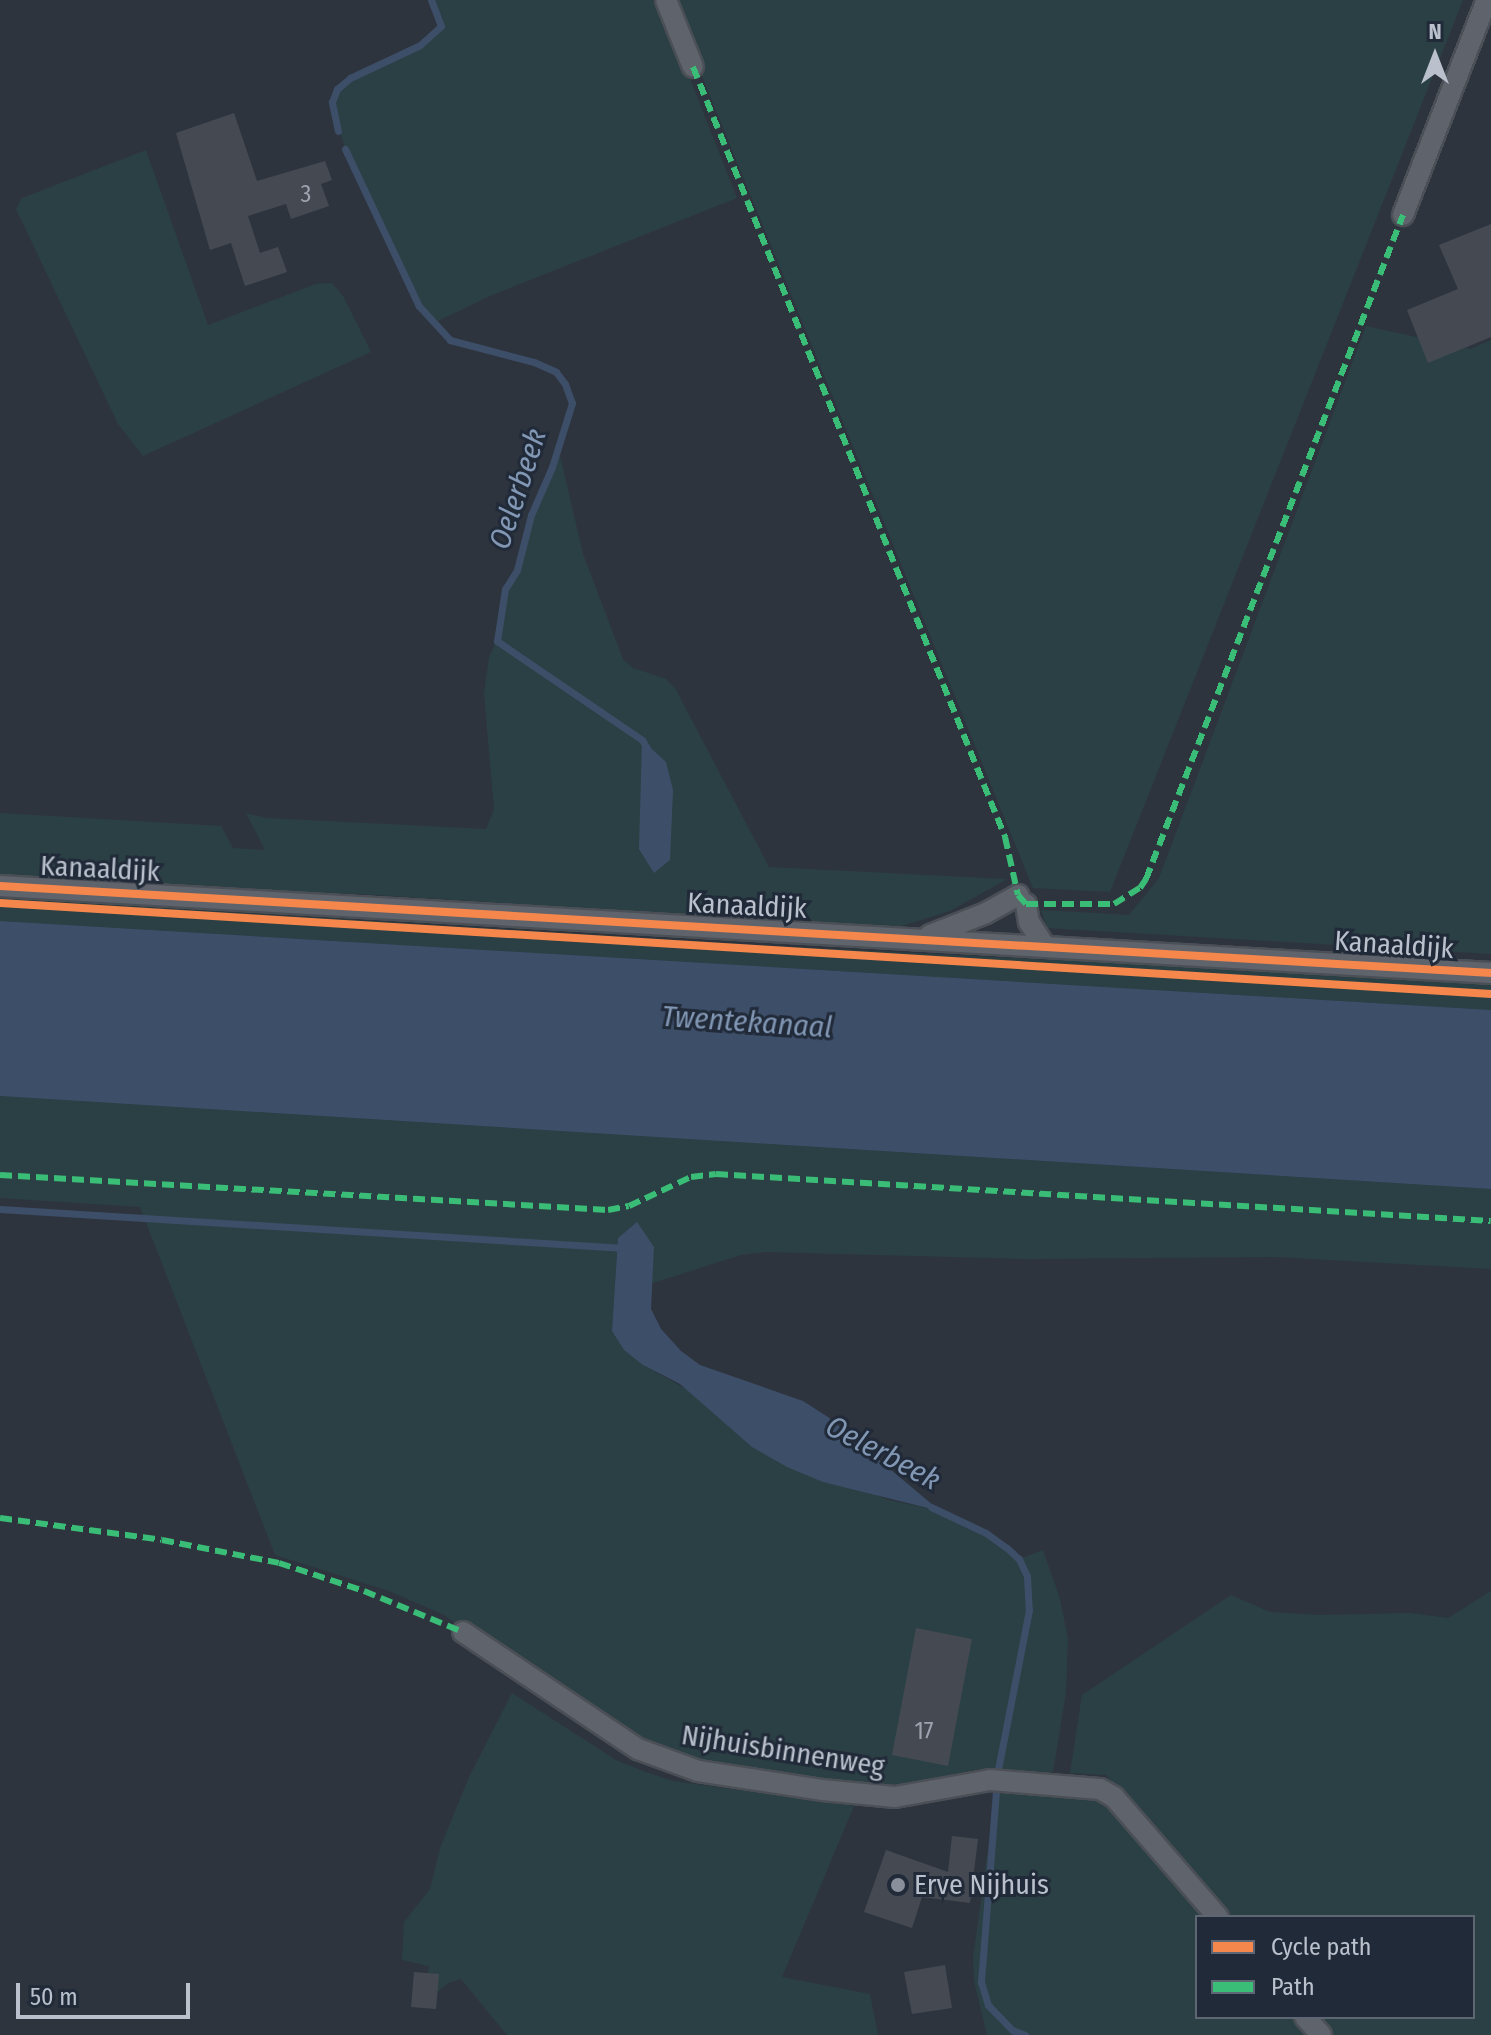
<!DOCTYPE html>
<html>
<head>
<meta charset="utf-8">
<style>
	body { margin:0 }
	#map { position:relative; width:1491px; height:2035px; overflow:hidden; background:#2e343e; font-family:"Fira Sans Condensed",sans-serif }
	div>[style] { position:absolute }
	.green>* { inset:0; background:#2b4044 }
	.water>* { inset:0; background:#3d4e69 }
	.stream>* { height:7px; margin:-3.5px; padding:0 3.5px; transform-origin:3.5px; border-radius:3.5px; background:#3d4e69 }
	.building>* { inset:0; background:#454a52 }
	.roads { filter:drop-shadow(2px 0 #4b4f56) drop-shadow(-2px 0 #4b4f56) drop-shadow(0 2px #4b4f56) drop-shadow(0 -2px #4b4f56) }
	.street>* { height:20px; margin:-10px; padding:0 10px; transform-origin:10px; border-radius:10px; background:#5f636b }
	.quiet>* { height:6px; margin-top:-3px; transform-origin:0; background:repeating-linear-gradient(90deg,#3abd76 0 12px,transparent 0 18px) }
	.cycleway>* { height:8px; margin:-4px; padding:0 4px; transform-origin:4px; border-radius:4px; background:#f5874c }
	.dots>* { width:22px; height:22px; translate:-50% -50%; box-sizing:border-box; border:4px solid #212a39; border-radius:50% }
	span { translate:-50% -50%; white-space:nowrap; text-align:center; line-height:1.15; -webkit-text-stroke:6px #212a39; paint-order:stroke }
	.number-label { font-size:24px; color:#9da3ae }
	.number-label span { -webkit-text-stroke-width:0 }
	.street-label { font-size:28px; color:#bac1cd }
	.poi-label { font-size:28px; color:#bac1cd }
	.left { translate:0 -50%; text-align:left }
	.water-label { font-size:30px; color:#8197b4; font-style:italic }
	.legend { position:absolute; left:1195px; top:1915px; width:280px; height:104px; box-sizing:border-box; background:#212a39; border:2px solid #5e6674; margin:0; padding:10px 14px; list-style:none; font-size:24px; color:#bac1cd }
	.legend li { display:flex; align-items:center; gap:16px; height:40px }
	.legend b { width:40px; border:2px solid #5e6674 }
	.north { position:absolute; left:1395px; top:16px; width:80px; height:80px; -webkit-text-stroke:6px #212a39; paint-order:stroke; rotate:0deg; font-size:22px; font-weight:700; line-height:32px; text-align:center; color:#bac1cd }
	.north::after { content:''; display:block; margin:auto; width:28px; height:36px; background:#bac1cd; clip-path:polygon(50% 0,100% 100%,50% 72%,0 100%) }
	.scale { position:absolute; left:16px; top:1983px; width:174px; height:36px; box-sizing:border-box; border:4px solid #bac1cd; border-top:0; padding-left:10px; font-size:24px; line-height:28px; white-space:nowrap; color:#bac1cd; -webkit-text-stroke:6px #212a39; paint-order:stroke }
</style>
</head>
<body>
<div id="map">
	<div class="green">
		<div style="clip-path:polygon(431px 0,659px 0,737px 198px,490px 296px,436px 322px,419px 306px,345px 149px,332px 102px,337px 89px,350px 78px,420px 45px,441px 26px)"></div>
		<div style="clip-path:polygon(671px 0,1463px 0,1110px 892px,1033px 888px)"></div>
		<div style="clip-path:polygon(146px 150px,208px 325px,316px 284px,332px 283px,343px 296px,371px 352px,143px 456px,118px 424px,16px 209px,22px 198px)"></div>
		<div style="clip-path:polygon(1366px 326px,1471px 349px,1491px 340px,1491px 954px,1047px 928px,1041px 910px,1129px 915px,1159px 878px)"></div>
		<div style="clip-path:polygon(558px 447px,583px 554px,623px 659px,633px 668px,666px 679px,675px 688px,769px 867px,1007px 879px,950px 911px,895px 928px,360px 894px,248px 893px,0 880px,0 813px,221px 826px,233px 848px,265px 850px,246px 813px,267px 818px,486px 829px,494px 809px,484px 694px,489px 657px,497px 641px,505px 589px,517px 570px,531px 515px)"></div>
		<div style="clip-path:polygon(0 898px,776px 946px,1051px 960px,1084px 956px,1491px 981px,1491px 1010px,0 921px)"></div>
		<div style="clip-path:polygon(0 1096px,1491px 1189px,1491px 1269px,1275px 1257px,1025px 1259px,765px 1252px,741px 1255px,650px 1284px,654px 1247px,636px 1223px,618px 1238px,612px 1331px,643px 1365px,885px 1499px,940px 1511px,986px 1533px,1019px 1559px,1043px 1550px,1060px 1599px,1068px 1639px,1066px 1693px,1053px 1772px,979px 1769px,905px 1785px,820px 1779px,684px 1761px,635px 1739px,442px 1614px,389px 1591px,275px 1555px,140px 1207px,0 1198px)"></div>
		<div style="clip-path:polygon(1491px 1591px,1491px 2035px,1330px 2035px,1315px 2017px,1473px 2017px,1473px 1917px,1231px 1917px,1106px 1775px,1070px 1773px,1082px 1695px,1231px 1595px,1270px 1612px,1319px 1615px,1410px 1613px,1448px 1618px)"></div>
		<div style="clip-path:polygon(512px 1693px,616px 1760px,646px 1772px,673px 1781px,854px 1806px,782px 1977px,870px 1994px,878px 2035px,507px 2035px,461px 1979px,448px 1983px,434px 1995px,425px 1996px,429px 1966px,402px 1960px,404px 1922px,430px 1889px,440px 1848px,469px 1777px)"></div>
		<div style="clip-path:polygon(1002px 1789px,1095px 1796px,1171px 1873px,1209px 1917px,1197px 1917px,1197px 2017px,1293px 2017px,1308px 2035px,987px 2035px,974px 1981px,973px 1958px,996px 1791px)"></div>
	</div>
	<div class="water">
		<div style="clip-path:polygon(642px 740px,666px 762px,673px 790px,670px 860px,654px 873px,639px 849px)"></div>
		<div style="clip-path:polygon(0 921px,1491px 1010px,1491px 1189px,0 1096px)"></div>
		<div style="clip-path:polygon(637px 1222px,654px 1247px,651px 1309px,661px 1329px,681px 1351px,700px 1365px,803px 1401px,828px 1417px,940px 1511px,823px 1482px,787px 1467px,752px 1447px,680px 1384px,643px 1365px,624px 1350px,612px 1331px,618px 1238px)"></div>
	</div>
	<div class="stream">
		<div style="left:338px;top:131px;width:30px;rotate:-102deg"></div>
		<div style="left:332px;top:102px;width:14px;rotate:-69deg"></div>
		<div style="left:337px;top:89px;width:17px;rotate:-40deg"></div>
		<div style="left:350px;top:78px;width:77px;rotate:-25.2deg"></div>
		<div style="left:420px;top:45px;width:28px;rotate:-42deg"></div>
		<div style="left:441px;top:26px;width:28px;rotate:-111deg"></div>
		<div style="left:345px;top:149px;width:174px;rotate:64.8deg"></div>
		<div style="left:419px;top:306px;width:46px;rotate:47.6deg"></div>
		<div style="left:450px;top:340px;width:87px;rotate:14.7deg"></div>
		<div style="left:534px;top:362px;width:24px;rotate:24deg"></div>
		<div style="left:556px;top:372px;width:15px;rotate:53deg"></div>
		<div style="left:565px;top:384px;width:20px;rotate:70deg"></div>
		<div style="left:572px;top:403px;width:67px;rotate:107.4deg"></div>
		<div style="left:552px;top:467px;width:52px;rotate:113.6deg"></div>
		<div style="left:531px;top:515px;width:57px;rotate:104.3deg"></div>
		<div style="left:517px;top:570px;width:22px;rotate:122deg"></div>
		<div style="left:505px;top:589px;width:53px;rotate:98.7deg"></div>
		<div style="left:497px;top:641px;width:176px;rotate:34.3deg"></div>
		<div style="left:642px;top:740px;width:9px;rotate:58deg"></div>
		<div style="left:0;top:1209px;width:626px;rotate:3.57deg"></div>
		<div style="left:931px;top:1507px;width:61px;rotate:25.3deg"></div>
		<div style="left:986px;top:1533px;width:26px;rotate:36deg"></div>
		<div style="left:1007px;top:1548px;width:16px;rotate:43deg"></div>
		<div style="left:1019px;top:1559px;width:19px;rotate:65deg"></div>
		<div style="left:1027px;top:1576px;width:34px;rotate:87deg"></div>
		<div style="left:1029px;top:1610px;width:162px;rotate:101deg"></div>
		<div style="left:996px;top:1791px;width:192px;rotate:94.5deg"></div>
		<div style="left:981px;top:1982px;width:24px;rotate:73deg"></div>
		<div style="left:988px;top:2005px;width:35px;rotate:46deg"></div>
		<div style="left:1012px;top:2030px;width:14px;rotate:21deg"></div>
	</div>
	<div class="building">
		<div style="clip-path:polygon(234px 113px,257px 181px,325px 161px,332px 180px,321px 184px,329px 206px,291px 219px,286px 204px,248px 216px,260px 253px,278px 247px,287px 272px,245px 286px,231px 243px,210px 250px,176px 133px)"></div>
		<div style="clip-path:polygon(1491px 224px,1491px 337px,1428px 363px,1407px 310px,1458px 289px,1439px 245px)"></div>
		<div style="clip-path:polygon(916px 1628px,972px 1639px,948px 1766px,892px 1755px)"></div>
		<div style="clip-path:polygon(952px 1836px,978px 1839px,970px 1903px,922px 1897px,912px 1928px,864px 1912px,886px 1850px,948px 1872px)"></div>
		<div style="clip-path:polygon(945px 1965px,952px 2008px,912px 2014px,904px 1972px)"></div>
		<div style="clip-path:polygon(414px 1972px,439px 1974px,436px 2009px,411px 2007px)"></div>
	</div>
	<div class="roads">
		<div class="street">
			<div style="left:666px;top:0;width:72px;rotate:68.1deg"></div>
			<div style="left:1403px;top:215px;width:231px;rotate:-68.7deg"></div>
			<div style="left:0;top:886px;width:1494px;rotate:3.34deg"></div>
			<div style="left:1026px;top:904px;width:18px;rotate:81deg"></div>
			<div style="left:1029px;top:922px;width:27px;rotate:57deg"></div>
			<div style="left:930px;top:935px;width:60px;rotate:-21.4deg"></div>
			<div style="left:986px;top:913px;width:37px;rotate:-29deg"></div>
			<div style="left:463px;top:1632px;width:211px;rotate:33.8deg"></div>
			<div style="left:638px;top:1749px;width:64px;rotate:20.1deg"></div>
			<div style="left:698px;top:1771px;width:125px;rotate:8.7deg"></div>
			<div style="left:822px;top:1790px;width:73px;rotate:5.5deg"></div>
			<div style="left:895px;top:1797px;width:97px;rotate:-10.1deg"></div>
			<div style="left:990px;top:1780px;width:110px;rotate:4.7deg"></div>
			<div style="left:1100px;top:1789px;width:16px;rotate:30deg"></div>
			<div style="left:1114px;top:1797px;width:159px;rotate:49.1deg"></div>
			<div style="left:1305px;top:2017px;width:24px;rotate:48deg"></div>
		</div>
	</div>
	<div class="quiet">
		<div style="left:693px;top:67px;width:831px;rotate:67.94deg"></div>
		<div style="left:1005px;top:837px;width:59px;rotate:77.4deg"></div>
		<div style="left:1018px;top:895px;width:12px;rotate:48deg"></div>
		<div style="left:1026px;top:904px;width:88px"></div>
		<div style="left:1114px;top:904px;width:31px;rotate:-32deg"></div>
		<div style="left:1140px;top:888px;width:11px;rotate:-56deg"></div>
		<div style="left:1146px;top:879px;width:712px;rotate:-68.84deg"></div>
		<div style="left:0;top:1175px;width:609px;rotate:3.29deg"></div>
		<div style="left:608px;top:1210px;width:21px;rotate:-11deg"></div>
		<div style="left:629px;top:1206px;width:68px;rotate:-25.1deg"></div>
		<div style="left:691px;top:1177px;width:25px;rotate:-7deg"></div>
		<div style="left:716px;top:1174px;width:776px;rotate:3.47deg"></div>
		<div style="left:0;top:1518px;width:163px;rotate:7.7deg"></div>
		<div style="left:162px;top:1540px;width:119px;rotate:11.1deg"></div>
		<div style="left:279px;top:1563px;width:89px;rotate:18.2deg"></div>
		<div style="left:364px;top:1591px;width:107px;rotate:22.5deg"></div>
	</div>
	<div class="cycleway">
		<div style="left:0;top:886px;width:1494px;rotate:3.34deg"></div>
		<div style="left:0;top:903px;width:1494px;rotate:3.49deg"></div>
	</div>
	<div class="dots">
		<div style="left:898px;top:1885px;background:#89909b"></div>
	</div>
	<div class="number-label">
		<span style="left:306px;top:195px">3</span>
		<span style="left:924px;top:1732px">17</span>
	</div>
	<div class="street-label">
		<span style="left:100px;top:869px;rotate:3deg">Kanaaldijk</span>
		<span style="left:747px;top:906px;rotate:3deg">Kanaaldijk</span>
		<span style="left:1394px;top:945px;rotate:4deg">Kanaaldijk</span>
		<span style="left:783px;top:1751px;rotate:9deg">Nijhuisbinnenweg</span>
	</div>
	<div class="poi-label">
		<span class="left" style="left:914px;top:1885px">Erve Nijhuis</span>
	</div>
	<div class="water-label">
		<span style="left:518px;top:489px;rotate:-72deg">Oelerbeek</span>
		<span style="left:747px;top:1022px;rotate:4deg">Twentekanaal</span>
		<span style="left:883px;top:1453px;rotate:28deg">Oelerbeek</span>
	</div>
	<ul class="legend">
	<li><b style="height:10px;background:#f5874c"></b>Cycle path</li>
	<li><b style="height:10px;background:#3abd76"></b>Path</li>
	</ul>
	<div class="north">N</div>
	<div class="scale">50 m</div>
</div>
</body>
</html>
